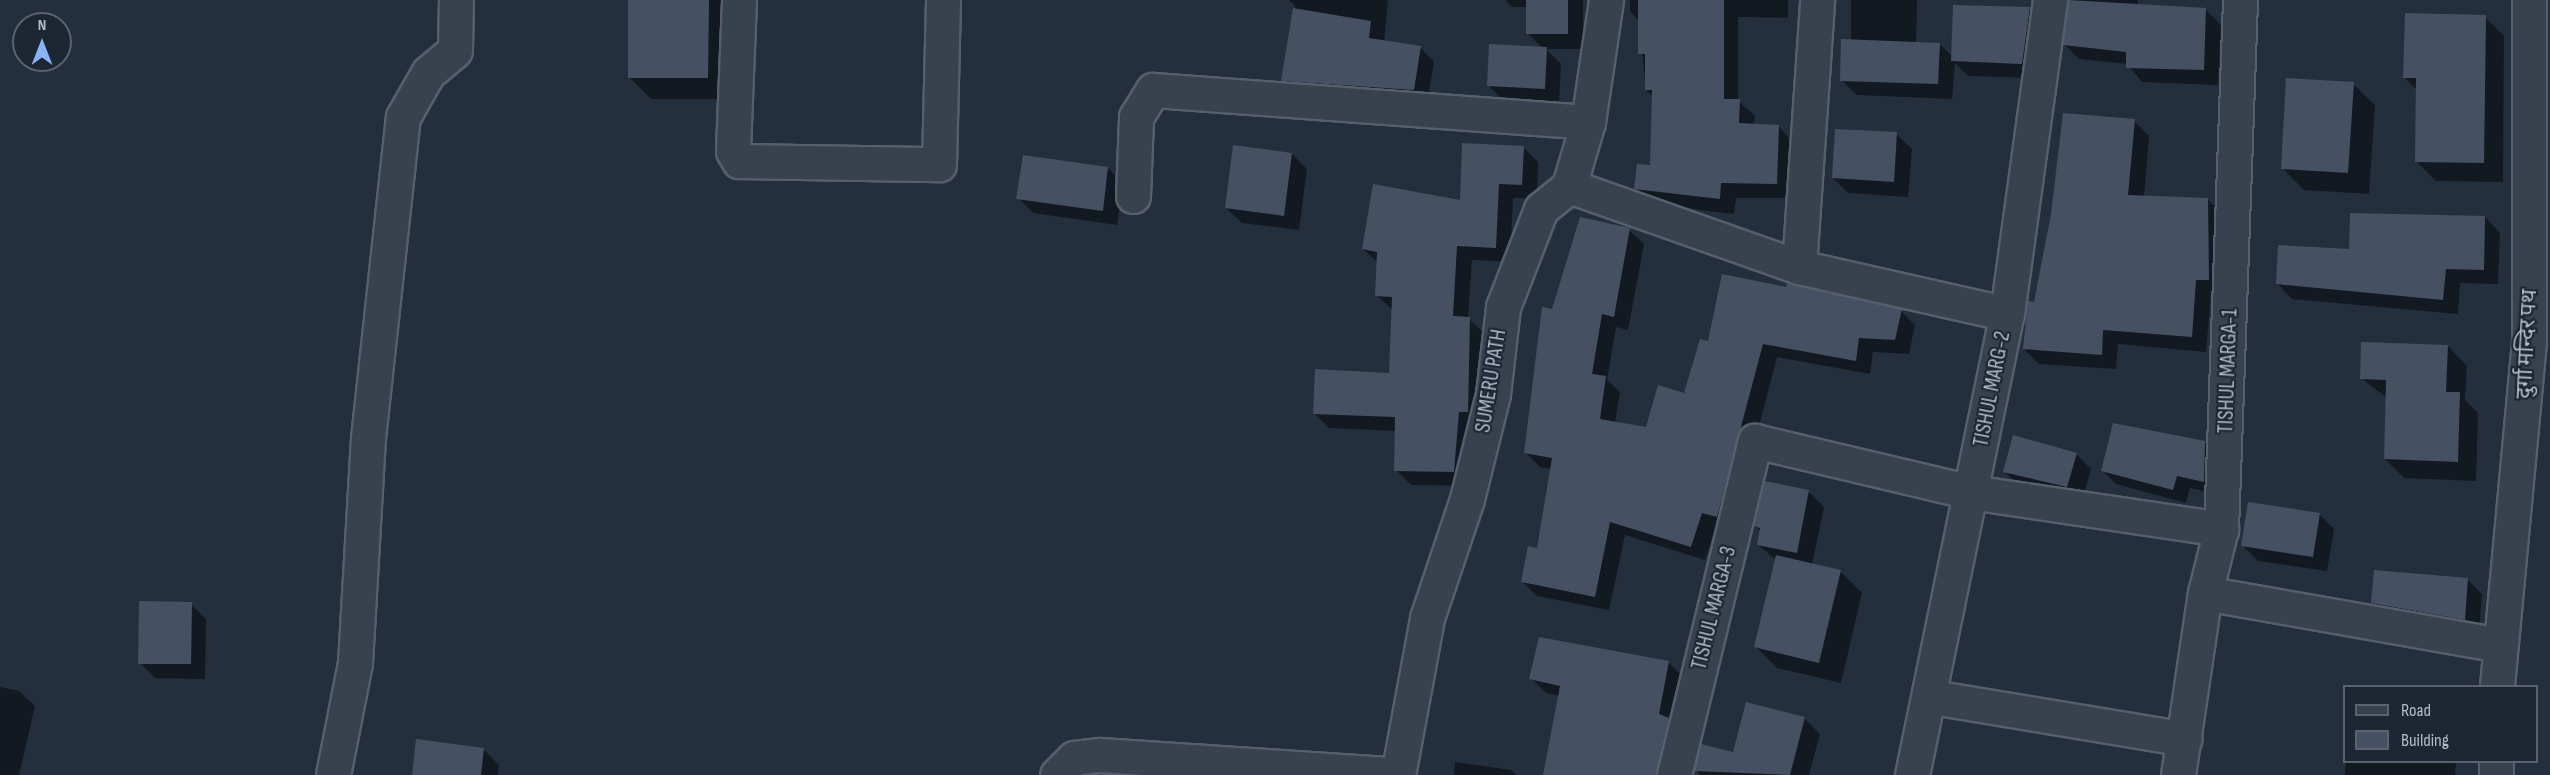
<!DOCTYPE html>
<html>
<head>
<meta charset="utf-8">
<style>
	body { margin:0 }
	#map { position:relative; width:2550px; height:775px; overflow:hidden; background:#242f3e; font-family:"Sofia Sans Condensed","Noto Sans Devanagari",sans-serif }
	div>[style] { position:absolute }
	.shadow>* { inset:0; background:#0007 }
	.building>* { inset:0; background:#455162 }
	.roads { filter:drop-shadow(2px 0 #565f6c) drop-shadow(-2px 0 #565f6c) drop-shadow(0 2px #565f6c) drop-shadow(0 -2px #565f6c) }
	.minor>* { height:33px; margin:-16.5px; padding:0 16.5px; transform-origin:16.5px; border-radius:16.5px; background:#38414e }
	span { translate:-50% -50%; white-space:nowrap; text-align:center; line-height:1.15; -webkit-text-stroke:4.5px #1d2633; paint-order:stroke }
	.street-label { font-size:22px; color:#b4bcc9 }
	.legend { position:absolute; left:2343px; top:685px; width:195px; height:78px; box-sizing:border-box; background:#1d2633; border:2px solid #59626f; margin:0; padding:8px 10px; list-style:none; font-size:18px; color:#b4bcc9 }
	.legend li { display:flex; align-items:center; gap:12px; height:30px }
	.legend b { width:30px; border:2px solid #59626f }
	.north { position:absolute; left:12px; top:12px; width:60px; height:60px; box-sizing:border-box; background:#1d2633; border:2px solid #59626f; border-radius:50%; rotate:0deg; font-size:16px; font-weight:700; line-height:24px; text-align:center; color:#b4bcc9 }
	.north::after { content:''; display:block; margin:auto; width:21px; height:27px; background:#8ab4f8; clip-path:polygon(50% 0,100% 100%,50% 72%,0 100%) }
</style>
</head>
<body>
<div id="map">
	<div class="shadow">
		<div style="clip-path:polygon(630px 0,730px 0,729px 99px,651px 99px,629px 77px)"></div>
		<div style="clip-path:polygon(1289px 0,1388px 0,1384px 42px,1420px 47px,1434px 62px,1427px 104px,1297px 94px,1283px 80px,1295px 6px)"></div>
		<div style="clip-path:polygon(1505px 0,1583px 0,1583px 49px,1546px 49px,1561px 64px,1559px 103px,1503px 100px,1488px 85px,1543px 48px,1528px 34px,1528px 7px,1512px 7px)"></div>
		<div style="clip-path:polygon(1630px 0,1788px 0,1788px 18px,1738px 17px,1738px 101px,1755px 116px,1754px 125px,1778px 126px,1793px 142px,1792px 198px,1736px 198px,1734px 214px,1651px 204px,1636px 188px,1652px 167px,1654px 97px,1646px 90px,1639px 21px,1630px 11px)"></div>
		<div style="clip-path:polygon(1851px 0,1917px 0,1916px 44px,1940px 44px,1953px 57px,2029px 9px,2044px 24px,2036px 78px,1968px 76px,1955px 63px,1952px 99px,1857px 95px,1841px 80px,1851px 41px)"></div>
		<div style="clip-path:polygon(2069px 0,2138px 0,2138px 7px,2206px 10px,2221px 25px,2218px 85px,2142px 82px,2127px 64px,2079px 59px,2064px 44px)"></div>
		<div style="clip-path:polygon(2485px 17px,2504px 36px,2503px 182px,2436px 181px,2417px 162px,2417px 90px,2404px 77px)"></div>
		<div style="clip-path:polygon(2353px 84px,2375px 105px,2369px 194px,2304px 190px,2282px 168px)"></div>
		<div style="clip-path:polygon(2134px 121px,2149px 136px,2144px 197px,2207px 199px,2223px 214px,2224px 295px,2211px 294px,2206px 352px,2118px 344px,2116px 369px,2039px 364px,2024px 349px,2035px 303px)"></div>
		<div style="clip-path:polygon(1896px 134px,1912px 149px,1908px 197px,1848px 193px,1833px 178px)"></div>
		<div style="clip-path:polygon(1523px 147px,1538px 162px,1537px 199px,1513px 198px,1510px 262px,1472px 260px,1468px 318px,1484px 333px,1469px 486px,1411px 485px,1396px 470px,1396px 431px,1329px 428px,1314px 413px,1390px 374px,1393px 310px,1376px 295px,1378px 263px,1363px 249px,1461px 202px)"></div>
		<div style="clip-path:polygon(1292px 154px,1307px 169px,1299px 230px,1242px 223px,1226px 208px)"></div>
		<div style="clip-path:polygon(1108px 168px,1123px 183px,1117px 225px,1033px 213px,1018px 198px)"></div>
		<div style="clip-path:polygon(2485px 217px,2500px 233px,2498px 284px,2460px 283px,2458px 314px,2292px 299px,2277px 283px,2351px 250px)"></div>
		<div style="clip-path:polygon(1629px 230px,1644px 244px,1628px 330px,1616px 327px,1607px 380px,1620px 392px,1615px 423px,1647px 429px,1685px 394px,1709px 343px,1901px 311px,1915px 325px,1909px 354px,1873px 352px,1870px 374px,1777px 357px,1732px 530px,1716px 526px,1705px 560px,1625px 535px,1609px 610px,1537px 596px,1522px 581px,1538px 549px,1552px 469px,1540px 467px,1526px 453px,1553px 310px)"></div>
		<div style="clip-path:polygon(2448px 346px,2467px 366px,2465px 400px,2478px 413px,2476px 481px,2404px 478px,2385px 459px,2387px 398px,2362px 379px)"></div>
		<div style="clip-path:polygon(2205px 443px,2218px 456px,2216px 494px,2190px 488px,2186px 503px,2116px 484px,2103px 471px)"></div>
		<div style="clip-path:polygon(2076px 454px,2091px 469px,2082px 501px,2019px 486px,2004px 471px)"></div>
		<div style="clip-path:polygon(1809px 492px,1824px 507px,1812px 565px,1841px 572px,1862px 593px,1841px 683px,1777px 668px,1756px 647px,1776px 560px,1758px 545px,1761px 531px,1755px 526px)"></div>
		<div style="clip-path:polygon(2319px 514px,2334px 529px,2327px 571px,2258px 561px,2243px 546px)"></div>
		<div style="clip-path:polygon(2467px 579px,2482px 594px,2479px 634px,2388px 618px,2373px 603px)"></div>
		<div style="clip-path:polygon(191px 604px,206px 619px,205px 679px,155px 678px,140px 663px)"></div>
		<div style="clip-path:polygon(1540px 638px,1669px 663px,1684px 678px,1673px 775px,1544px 775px,1560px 696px,1546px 693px,1531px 678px)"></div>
		<div style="clip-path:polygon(0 687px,19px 691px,35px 706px,19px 775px,0 775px)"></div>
		<div style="clip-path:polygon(1747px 704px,1805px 719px,1820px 734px,1809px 775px,1700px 775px,1696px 770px,1734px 754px)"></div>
		<div style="clip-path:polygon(484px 750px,499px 765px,498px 775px,413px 775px)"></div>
		<div style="clip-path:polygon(1455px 762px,1511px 770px,1517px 775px,1454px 775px)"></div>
		<div style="clip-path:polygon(2346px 762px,2456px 762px,2455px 775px,2345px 775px)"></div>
	</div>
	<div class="building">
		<div style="clip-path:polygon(628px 0,709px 0,708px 78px,628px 78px)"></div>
		<div style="clip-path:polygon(1526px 0,1568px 0,1568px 34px,1526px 34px)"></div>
		<div style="clip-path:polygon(1638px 0,1724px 0,1724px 99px,1740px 99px,1739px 123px,1779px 125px,1777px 184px,1721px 183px,1720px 199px,1634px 189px,1637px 164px,1650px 165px,1652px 90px,1645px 90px,1645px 54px,1638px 54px)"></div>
		<div style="clip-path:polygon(2068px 0,2206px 8px,2204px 70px,2126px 68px,2126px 52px,2063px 45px)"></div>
		<div style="clip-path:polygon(1953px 5px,2030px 7px,2022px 64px,1951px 61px)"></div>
		<div style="clip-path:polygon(1293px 8px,1371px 21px,1369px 38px,1421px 46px,1414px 90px,1281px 81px)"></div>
		<div style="clip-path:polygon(2405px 13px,2486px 15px,2484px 163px,2415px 162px,2416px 78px,2403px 78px)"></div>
		<div style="clip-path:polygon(1841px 39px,1940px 43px,1938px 84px,1840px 81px)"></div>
		<div style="clip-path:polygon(1489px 44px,1547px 47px,1545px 89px,1487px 86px)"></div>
		<div style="clip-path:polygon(2286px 78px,2354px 82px,2348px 173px,2281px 169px)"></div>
		<div style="clip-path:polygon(2063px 113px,2135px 119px,2128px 195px,2208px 198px,2209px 280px,2196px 280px,2192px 337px,2103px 330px,2102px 355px,2023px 349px,2028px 301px,2034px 302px,2051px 214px)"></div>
		<div style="clip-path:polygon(1835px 129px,1897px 132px,1894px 182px,1832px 178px)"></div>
		<div style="clip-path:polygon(1462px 143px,1524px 146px,1522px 185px,1499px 184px,1496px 248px,1457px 246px,1453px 316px,1470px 317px,1469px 365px,1468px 412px,1459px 412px,1454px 472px,1394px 471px,1395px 417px,1313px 414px,1315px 369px,1389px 373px,1392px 297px,1375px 296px,1377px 252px,1362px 249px,1373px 184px,1460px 200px)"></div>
		<div style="clip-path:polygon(1233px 145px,1292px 153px,1284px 216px,1225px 208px)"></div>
		<div style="clip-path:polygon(1023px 155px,1108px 167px,1103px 211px,1016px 199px)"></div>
		<div style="clip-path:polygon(2350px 213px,2485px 216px,2484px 270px,2446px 269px,2443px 300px,2276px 284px,2278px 245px,2349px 249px)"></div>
		<div style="clip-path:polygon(1580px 217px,1630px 228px,1614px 317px,1602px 314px,1592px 374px,1606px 376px,1600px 419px,1646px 427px,1658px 385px,1684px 393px,1700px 339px,1708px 341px,1722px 274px,1786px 287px,1787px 283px,1902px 309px,1895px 340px,1859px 338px,1856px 361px,1763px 344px,1717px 517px,1702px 513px,1691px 547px,1610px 522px,1595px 597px,1521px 582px,1528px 546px,1537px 548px,1552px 458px,1524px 453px,1542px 307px,1552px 309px)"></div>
		<div style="clip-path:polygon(2361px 342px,2448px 345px,2446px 392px,2460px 392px,2458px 462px,2384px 459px,2386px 380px,2360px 379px)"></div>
		<div style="clip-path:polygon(2113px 423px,2205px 441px,2204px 482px,2177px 476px,2173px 490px,2101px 471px)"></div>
		<div style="clip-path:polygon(2013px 435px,2077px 453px,2067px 487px,2003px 472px)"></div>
		<div style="clip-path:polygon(1765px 481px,1809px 490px,1797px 553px,1757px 545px,1760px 528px,1754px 526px)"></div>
		<div style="clip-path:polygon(2248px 502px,2320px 513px,2313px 557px,2241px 546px)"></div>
		<div style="clip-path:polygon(1776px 555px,1841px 570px,1819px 663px,1754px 647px)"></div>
		<div style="clip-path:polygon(2374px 570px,2468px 578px,2465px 620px,2371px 603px)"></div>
		<div style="clip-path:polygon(139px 601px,192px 602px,191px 664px,138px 664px)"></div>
		<div style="clip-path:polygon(1539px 637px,1669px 661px,1659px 714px,1669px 718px,1656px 775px,1543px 775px,1560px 686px,1529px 679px)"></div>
		<div style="clip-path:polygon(1746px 702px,1805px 717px,1790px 775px,1694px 771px,1701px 744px,1733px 752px)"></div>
		<div style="clip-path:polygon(416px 739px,484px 748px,481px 775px,412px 775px)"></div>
	</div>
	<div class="roads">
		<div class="minor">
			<div style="left:739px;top:0;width:151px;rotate:92.3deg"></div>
			<div style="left:733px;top:151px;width:12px;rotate:59deg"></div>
			<div style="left:739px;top:161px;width:200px;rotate:0.9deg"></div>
			<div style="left:939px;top:164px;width:164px;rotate:-88.6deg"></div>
			<div style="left:1569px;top:186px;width:244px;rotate:19.4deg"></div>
			<div style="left:1799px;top:267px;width:213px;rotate:12.7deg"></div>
			<div style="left:1133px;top:196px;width:79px;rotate:-87.8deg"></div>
			<div style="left:1136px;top:117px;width:32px;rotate:-58deg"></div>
			<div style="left:1153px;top:90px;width:436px;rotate:4.2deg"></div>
			<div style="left:1799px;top:267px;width:268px;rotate:-86.1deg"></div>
			<div style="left:2205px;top:593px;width:299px;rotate:10deg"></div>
			<div style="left:2497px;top:686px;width:347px;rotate:-84.7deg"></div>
			<div style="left:2529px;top:340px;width:340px;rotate:-90deg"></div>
			<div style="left:1932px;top:697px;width:256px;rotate:9.4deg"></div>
			<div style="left:2496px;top:762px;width:13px;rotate:90deg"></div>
			<div style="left:333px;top:775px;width:114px;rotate:-78.9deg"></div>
			<div style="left:355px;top:663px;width:225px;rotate:-86.7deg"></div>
			<div style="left:368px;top:438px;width:323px;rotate:-83.8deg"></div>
			<div style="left:403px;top:117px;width:51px;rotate:-60.4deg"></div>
			<div style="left:428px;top:73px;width:35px;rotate:-40deg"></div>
			<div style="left:455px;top:50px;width:50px;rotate:-88.9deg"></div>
			<div style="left:1057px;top:775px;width:24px;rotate:-45deg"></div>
			<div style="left:1074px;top:758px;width:26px;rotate:-7deg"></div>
			<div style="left:1100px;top:755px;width:299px;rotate:3.8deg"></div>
			<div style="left:1398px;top:775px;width:160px;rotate:-79.5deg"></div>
			<div style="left:1427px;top:618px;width:126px;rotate:-71.4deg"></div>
			<div style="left:1467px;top:499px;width:108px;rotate:-76.1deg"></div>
			<div style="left:1493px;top:394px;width:88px;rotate:-83.4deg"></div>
			<div style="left:1503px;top:307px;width:105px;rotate:-68.8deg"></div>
			<div style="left:1541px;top:209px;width:36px;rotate:-39deg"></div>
			<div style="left:1569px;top:186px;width:67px;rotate:-73.5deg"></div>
			<div style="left:1588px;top:122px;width:123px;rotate:-81.6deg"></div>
			<div style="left:1674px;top:775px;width:344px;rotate:-76.4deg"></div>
			<div style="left:1755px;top:441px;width:222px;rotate:13.3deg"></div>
			<div style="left:1971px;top:492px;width:253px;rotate:8.4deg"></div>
			<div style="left:1912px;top:775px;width:471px;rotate:-78.4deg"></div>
			<div style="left:2007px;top:314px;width:317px;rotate:-82.2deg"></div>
			<div style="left:2178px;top:775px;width:184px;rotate:-81.6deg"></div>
			<div style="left:2205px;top:593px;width:66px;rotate:-76deg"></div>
			<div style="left:2221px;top:529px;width:529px;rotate:-87.94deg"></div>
		</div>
	</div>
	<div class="street-label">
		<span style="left:2527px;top:344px;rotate:-87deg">दुर्गा मन्दिर पथ</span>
		<span style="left:2228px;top:371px;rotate:-88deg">TISHUL MARGA-1</span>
		<span style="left:1491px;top:381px;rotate:-81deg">SUMERU PATH</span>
		<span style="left:1992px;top:389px;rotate:-79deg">TISHUL MARG-2</span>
		<span style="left:1714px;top:608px;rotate:-76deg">TISHUL MARGA-3</span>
	</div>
	<ul class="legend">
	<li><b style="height:8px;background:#38414e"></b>Road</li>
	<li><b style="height:16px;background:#455162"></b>Building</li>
	</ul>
	<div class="north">N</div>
</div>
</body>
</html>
